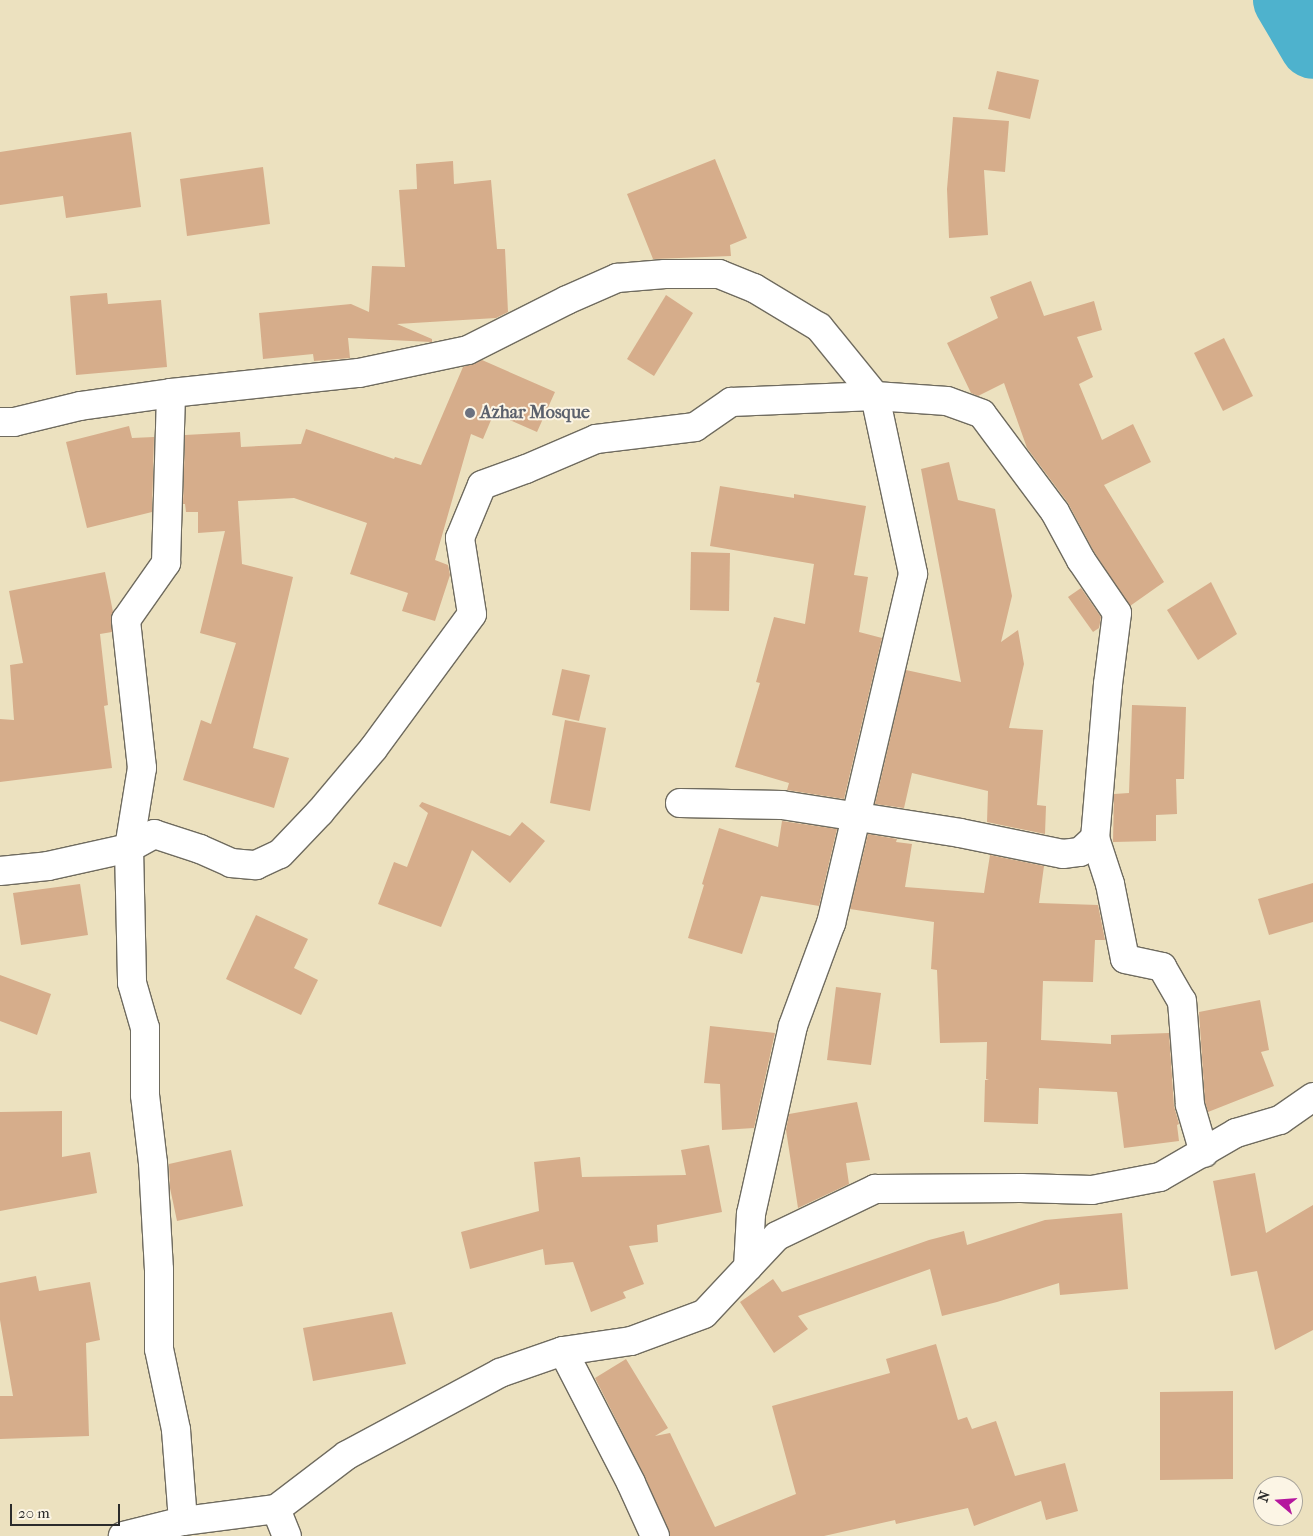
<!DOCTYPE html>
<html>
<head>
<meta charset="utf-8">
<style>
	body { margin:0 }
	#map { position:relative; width:1313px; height:1536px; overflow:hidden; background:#ece1bf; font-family:"IM FELL French Canon",serif }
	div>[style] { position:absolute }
	.river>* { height:66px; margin:-33px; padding:0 33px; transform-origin:33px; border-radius:33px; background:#4eb2cd }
	.building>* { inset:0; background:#d6ad8b }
	.roads { filter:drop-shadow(1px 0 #6f6b5f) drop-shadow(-1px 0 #6f6b5f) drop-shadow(0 1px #6f6b5f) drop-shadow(0 -1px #6f6b5f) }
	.street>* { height:28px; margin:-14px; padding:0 14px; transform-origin:14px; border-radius:14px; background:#fff }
	.dots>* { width:14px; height:14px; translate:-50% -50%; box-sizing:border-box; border:2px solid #fcf5e5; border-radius:50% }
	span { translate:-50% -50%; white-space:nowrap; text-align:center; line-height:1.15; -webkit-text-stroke:4px #fcf5e5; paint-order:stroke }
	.worship-label { font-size:18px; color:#5b616d; font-weight:700 }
	.left { translate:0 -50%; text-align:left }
	.north { position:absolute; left:1253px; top:1476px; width:50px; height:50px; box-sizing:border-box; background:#fcf5e5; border:1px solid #a8a49b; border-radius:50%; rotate:288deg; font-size:14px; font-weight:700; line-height:20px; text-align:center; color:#2b2b2b }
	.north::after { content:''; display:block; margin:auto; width:18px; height:22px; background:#b5179e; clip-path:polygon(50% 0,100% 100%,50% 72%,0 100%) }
	.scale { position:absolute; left:10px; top:1504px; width:110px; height:22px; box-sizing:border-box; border:2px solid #2b2b2b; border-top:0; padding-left:6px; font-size:15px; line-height:18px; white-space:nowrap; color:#2b2b2b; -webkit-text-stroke:4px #fcf5e5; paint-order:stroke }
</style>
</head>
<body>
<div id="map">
	<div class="river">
		<div style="left:1286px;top:0;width:53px;rotate:59.6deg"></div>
	</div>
	<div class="building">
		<div style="clip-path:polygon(997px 71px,1039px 80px,1030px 119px,988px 109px)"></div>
		<div style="clip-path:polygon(953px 117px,1009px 121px,1005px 172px,984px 170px,988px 235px,949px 238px,947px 189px)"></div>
		<div style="clip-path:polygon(131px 132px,141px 207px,66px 218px,63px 196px,0 205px,0 152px)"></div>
		<div style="clip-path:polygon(715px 159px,747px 238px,730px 245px,731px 256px,653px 259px,627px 194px)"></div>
		<div style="clip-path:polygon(453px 161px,454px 184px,491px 180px,497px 249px,505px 249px,508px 312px,496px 318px,397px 324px,432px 339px,432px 342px,348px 338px,350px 358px,314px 361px,313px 354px,263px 359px,259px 313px,351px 304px,369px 312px,372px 266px,405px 267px,399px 190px,417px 189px,416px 164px)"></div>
		<div style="clip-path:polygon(263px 167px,270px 224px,187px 236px,180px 179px)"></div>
		<div style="clip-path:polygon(1031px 281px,1044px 316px,1094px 301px,1102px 330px,1077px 337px,1093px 377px,1079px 384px,1102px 440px,1133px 424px,1151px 462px,1104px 485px,1164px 582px,1130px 606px,1094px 552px,1068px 503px,1027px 448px,1004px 383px,978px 396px,971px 393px,947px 343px,998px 318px,990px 297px)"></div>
		<div style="clip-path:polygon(107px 293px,108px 304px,161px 300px,167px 367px,76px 375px,70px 296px)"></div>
		<div style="clip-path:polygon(666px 295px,693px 313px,654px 376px,627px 359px)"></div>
		<div style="clip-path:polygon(1224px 338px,1253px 396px,1223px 411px,1194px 353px)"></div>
		<div style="clip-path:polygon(482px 360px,555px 392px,537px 432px,494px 413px,483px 439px,471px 434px,435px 560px,448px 565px,450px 575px,435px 621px,402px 611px,408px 593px,350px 574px,367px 523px,294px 498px,238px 501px,242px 564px,293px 577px,253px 748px,289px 758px,274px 808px,183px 780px,201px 720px,211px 724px,236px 643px,200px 633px,225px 531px,198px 533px,198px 512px,186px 512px,185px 504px,183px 504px,185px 435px,240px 432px,241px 447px,301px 444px,306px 429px,394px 459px,395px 457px,421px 465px,463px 367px)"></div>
		<div style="clip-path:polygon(129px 426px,132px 438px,154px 437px,152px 512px,87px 528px,66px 442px)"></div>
		<div style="clip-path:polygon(949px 462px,958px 500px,995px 509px,1012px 596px,1001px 642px,1018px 630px,1024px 664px,1009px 728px,1043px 730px,1037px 805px,1046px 806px,1045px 834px,987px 822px,988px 791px,912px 773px,904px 808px,875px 804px,906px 670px,961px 682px,921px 469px)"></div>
		<div style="clip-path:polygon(720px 486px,794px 498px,794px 494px,866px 506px,854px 575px,868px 577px,859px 632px,882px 638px,844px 799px,787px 790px,789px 783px,735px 767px,760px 683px,756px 682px,774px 617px,805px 624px,814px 564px,710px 546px)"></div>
		<div style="clip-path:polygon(691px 552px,730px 553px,729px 611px,690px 610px)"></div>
		<div style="clip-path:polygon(105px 572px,113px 612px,112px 632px,100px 634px,108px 705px,104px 706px,112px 768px,0 782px,0 719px,14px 720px,10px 665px,23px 663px,9px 591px)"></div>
		<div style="clip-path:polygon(1211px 582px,1237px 634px,1198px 660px,1167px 610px)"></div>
		<div style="clip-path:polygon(1081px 588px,1101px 617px,1099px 628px,1093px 632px,1068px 597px)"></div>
		<div style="clip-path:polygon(562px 669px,590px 675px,579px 721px,552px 715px)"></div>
		<div style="clip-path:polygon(1132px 705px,1186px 707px,1184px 779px,1176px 779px,1177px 814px,1156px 815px,1156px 841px,1113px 842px,1114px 794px,1129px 793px)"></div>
		<div style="clip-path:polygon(565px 720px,606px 728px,590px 811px,550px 803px)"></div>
		<div style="clip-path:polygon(422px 802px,510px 836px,522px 822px,545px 841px,510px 883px,472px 850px,441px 927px,378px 904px,394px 862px,407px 867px,428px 813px,419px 806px)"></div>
		<div style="clip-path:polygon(782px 821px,837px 829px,819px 906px,761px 896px,742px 954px,688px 938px,704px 885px,702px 884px,719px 828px,778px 847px)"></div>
		<div style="clip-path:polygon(868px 834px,897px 839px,896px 842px,912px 844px,905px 887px,984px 893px,990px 855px,1044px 866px,1039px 903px,1098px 905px,1105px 940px,1095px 940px,1093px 982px,1043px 981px,1041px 1040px,1111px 1044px,1111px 1035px,1169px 1033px,1174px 1106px,1179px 1124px,1177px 1125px,1179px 1141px,1124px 1148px,1117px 1092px,1039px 1088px,1038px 1124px,984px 1122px,985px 1080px,989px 1080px,986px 1079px,987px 1042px,940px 1043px,937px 970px,931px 969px,934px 922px,850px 909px)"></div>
		<div style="clip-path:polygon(1313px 883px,1313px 922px,1269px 935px,1258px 899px)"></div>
		<div style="clip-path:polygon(80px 884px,88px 935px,21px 945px,13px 893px)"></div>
		<div style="clip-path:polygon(256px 915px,308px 939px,294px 968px,318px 980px,301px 1015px,226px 979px)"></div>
		<div style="clip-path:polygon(0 975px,51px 994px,37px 1035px,0 1021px)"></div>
		<div style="clip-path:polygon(836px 987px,881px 993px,871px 1065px,827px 1060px)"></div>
		<div style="clip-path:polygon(1260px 1000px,1269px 1050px,1261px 1052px,1274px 1086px,1208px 1112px,1205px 1102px,1199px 1012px)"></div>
		<div style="clip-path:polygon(710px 1026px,775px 1033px,754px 1128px,722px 1130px,720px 1084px,704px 1083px)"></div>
		<div style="clip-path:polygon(857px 1102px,870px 1160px,846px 1163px,849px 1184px,798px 1208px,786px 1130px,789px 1114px)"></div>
		<div style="clip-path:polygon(62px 1111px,62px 1157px,90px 1152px,97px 1193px,0 1211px,0 1112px)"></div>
		<div style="clip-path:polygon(709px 1145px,722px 1212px,657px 1225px,658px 1242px,629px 1246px,644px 1284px,623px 1292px,626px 1298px,591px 1312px,573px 1262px,545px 1265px,543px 1249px,470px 1269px,461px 1232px,539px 1211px,534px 1162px,580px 1157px,582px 1177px,686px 1175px,681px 1150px)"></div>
		<div style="clip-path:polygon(231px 1150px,243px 1206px,177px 1221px,170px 1188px,169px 1164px)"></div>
		<div style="clip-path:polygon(1255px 1173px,1266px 1233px,1313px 1205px,1313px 1330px,1275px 1350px,1257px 1271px,1231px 1276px,1213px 1181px)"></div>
		<div style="clip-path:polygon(1122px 1213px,1128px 1289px,1060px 1295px,1059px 1283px,997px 1302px,942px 1316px,930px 1269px,798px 1316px,808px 1329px,774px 1353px,740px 1302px,773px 1279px,782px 1292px,929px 1240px,964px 1231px,967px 1245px,1045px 1220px)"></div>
		<div style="clip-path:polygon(36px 1276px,39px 1291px,90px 1282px,100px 1340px,86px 1343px,89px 1436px,0 1439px,0 1396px,13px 1396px,0 1320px,0 1283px)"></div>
		<div style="clip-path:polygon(392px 1312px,406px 1364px,313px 1381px,303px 1328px)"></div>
		<div style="clip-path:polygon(936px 1344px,958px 1420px,967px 1417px,972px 1429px,996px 1421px,1015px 1476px,1065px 1463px,1078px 1511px,1046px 1520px,1041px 1501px,974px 1526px,968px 1508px,896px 1524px,895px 1520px,824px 1536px,670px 1536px,645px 1477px,595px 1378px,626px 1359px,668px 1428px,655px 1436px,670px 1433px,715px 1527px,796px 1494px,772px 1406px,890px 1373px,886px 1359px)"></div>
		<div style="clip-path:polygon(1233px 1391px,1233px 1479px,1160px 1480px,1160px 1392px)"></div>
	</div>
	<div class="roads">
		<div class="street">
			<div style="left:0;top:422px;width:14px"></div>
			<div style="left:14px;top:422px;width:68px;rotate:-13.6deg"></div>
			<div style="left:80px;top:406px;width:92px;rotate:-8.1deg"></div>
			<div style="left:171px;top:393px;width:189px;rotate:-6.1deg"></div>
			<div style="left:359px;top:373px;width:111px;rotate:-11.9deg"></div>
			<div style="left:468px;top:350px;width:111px;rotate:-26.8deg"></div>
			<div style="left:567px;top:300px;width:55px;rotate:-23.7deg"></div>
			<div style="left:617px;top:278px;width:48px;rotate:-4.8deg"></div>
			<div style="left:665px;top:274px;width:54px"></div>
			<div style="left:719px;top:274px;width:38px;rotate:22deg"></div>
			<div style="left:754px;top:288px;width:76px;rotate:31deg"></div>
			<div style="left:819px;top:327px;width:89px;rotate:50.9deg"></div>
			<div style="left:875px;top:396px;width:182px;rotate:77.9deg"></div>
			<div style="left:913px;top:574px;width:359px;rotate:103.2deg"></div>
			<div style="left:831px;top:923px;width:110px;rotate:110.3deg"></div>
			<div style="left:793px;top:1026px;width:193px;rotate:102.6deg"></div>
			<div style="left:751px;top:1214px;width:53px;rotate:93.2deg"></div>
			<div style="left:748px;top:1267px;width:64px;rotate:133.1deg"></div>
			<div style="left:704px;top:1314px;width:78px;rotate:159.7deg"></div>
			<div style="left:631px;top:1341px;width:69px;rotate:171.6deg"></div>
			<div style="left:563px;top:1351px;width:67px;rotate:160.8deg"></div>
			<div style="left:500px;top:1373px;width:174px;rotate:151.8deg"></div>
			<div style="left:347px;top:1455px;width:89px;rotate:142.7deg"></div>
			<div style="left:276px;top:1509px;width:94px;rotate:172.6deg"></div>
			<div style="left:183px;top:1521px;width:62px;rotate:166deg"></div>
			<div style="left:680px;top:803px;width:102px;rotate:1.1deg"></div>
			<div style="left:782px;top:805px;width:180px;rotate:8.9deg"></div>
			<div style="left:960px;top:833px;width:105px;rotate:11.5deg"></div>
			<div style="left:1063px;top:854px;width:17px;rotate:-7deg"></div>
			<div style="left:1080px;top:852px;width:21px;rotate:-43deg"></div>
			<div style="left:129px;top:848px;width:29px;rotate:-29deg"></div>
			<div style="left:154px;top:834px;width:48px;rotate:18.1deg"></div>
			<div style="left:200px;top:849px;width:34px;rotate:24deg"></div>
			<div style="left:231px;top:863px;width:25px;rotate:5deg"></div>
			<div style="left:256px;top:865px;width:26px;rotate:-25deg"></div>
			<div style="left:280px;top:854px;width:58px;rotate:-46.4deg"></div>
			<div style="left:320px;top:812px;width:82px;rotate:-49.9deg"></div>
			<div style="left:373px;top:749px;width:167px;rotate:-53.7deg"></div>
			<div style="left:472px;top:614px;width:77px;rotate:-99deg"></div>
			<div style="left:460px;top:538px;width:57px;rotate:-67.5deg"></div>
			<div style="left:482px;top:485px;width:47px;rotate:-20deg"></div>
			<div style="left:526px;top:469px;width:76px;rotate:-23.2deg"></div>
			<div style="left:596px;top:439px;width:100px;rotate:-6.9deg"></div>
			<div style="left:695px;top:427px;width:44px;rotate:-34.8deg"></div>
			<div style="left:731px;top:402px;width:144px;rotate:-2.4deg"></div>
			<div style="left:875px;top:396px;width:72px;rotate:4deg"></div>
			<div style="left:947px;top:401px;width:37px;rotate:20deg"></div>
			<div style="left:982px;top:414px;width:122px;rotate:53.3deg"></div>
			<div style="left:1055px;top:512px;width:55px;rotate:61.6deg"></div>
			<div style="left:1081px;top:560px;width:64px;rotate:55.8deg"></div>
			<div style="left:1117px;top:613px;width:72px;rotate:97.2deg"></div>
			<div style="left:1108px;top:684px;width:155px;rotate:94.8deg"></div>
			<div style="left:1095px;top:838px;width:48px;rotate:71.9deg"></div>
			<div style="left:1110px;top:884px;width:76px;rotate:78.7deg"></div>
			<div style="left:1125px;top:959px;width:38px;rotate:12deg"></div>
			<div style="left:1162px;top:967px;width:39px;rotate:60deg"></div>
			<div style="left:1182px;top:1001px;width:104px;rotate:85.6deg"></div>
			<div style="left:1190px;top:1105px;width:50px;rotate:73.7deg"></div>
			<div style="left:129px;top:848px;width:81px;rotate:-80.8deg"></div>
			<div style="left:142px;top:768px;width:149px;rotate:-96.2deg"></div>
			<div style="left:126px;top:620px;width:70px;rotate:-54.9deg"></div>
			<div style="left:166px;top:563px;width:170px;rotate:-88.3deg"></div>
			<div style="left:0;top:871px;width:48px;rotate:-5.9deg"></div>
			<div style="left:48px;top:866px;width:83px;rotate:-12.5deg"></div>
			<div style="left:129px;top:848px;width:135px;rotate:88.7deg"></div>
			<div style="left:132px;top:983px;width:47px;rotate:73.9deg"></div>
			<div style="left:145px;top:1028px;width:67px;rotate:90deg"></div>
			<div style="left:145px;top:1095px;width:68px;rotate:83.3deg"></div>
			<div style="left:153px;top:1163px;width:107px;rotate:86.8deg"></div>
			<div style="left:159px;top:1270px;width:79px;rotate:90deg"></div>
			<div style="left:159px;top:1349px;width:83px;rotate:78.1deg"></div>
			<div style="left:176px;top:1430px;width:91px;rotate:85.6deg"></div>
			<div style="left:748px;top:1267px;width:42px;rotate:-46.9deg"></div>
			<div style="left:777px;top:1236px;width:109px;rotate:-25.6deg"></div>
			<div style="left:875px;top:1189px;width:146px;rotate:-0.4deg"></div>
			<div style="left:1021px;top:1188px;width:71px;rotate:1.6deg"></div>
			<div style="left:1092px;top:1190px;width:69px;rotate:-10.8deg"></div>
			<div style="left:1160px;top:1177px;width:88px;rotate:-30.1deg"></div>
			<div style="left:1236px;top:1133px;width:46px;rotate:-16.5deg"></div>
			<div style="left:1280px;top:1120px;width:40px;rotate:-34.9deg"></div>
			<div style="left:563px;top:1351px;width:148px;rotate:62.7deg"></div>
			<div style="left:631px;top:1483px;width:58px;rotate:65.6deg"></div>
			<div style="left:276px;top:1509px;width:29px;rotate:68deg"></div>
		</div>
	</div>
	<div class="dots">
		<div style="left:470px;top:413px;background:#6b7280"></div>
	</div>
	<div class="worship-label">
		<span class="left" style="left:480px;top:413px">Azhar Mosque</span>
	</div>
	<div class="north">N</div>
	<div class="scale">20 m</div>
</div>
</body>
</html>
